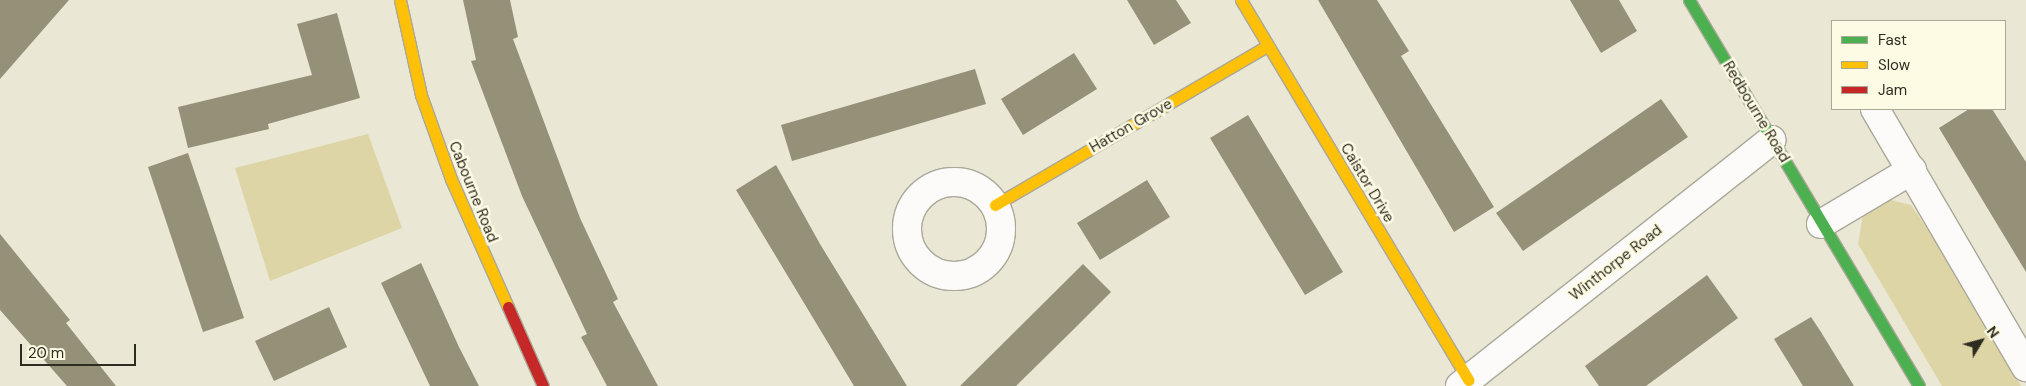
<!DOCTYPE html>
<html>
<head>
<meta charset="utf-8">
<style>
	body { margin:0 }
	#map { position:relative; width:2026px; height:386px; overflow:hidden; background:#eae7d4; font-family:"DM Sans",sans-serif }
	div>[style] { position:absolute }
	.green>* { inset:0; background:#ded5a6 }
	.building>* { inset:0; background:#949178 }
	.roads { filter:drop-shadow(1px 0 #aaa899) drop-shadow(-1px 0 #aaa899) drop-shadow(0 1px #aaa899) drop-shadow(0 -1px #aaa899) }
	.street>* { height:28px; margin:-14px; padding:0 14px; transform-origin:14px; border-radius:14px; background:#fcfbf9 }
	.street>.ring { margin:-14px; padding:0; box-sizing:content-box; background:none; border:28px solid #fcfbf9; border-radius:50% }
	.fast>* { height:11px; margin:-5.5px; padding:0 5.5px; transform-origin:5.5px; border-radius:5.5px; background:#4caf50 }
	.slow>* { height:11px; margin:-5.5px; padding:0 5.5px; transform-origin:5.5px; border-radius:5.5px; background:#ffc107 }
	.jam>* { height:11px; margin:-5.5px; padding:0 5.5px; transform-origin:5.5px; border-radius:5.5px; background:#c62828 }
	span { translate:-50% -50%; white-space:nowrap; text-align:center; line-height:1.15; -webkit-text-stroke:5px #fefbe5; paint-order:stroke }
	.street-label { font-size:15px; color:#2e2c1f }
	.legend { position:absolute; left:1831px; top:20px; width:175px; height:90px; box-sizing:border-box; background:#fefbe5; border:1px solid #aba896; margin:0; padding:6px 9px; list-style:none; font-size:15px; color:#2e2c1f }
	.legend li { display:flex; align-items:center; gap:10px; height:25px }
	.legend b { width:25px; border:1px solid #aba896 }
	.north { position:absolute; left:1956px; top:316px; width:50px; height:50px; -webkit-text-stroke:4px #fefbe5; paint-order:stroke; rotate:53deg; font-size:14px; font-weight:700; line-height:20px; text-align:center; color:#2e2c1f }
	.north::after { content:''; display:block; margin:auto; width:18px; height:22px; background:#2e2c1f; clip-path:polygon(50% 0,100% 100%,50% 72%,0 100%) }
	.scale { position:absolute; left:20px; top:344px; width:116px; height:22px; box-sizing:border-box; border:2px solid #2e2c1f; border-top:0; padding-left:6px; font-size:15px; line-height:18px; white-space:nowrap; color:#2e2c1f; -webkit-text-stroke:4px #fefbe5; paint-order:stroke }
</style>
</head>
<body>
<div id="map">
	<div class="green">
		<div style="clip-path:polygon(368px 134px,402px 228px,270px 281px,235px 168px)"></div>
		<div style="clip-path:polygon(1887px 199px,1911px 205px,1927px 228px,2021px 386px,1942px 386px,1858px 244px,1863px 215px,1869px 206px)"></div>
	</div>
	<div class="building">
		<div style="clip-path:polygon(0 0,69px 0,0 79px)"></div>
		<div style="clip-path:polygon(463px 0,510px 0,518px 37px,513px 39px,580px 218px,618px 299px,613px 302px,658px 386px,607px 386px,581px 337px,587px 334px,522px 196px,471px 61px,476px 60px)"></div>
		<div style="clip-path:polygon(1127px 0,1176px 0,1191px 23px,1154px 45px)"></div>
		<div style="clip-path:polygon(1318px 0,1377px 0,1409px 51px,1401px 56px,1494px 207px,1454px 232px)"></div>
		<div style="clip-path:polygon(1570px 0,1619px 0,1637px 31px,1601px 53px)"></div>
		<div style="clip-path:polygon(337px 13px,360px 98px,268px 124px,269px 129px,188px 148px,178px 107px,312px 75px,297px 24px)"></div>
		<div style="clip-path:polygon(1074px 53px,1097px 89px,1023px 135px,1001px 99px)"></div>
		<div style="clip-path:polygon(975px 69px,986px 104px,792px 161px,781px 125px)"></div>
		<div style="clip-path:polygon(1661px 99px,1688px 137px,1523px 251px,1496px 213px)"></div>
		<div style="clip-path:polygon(1969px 109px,1992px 109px,2026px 162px,2026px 272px,1939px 128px)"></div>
		<div style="clip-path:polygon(1248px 115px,1343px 272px,1305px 295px,1210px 138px)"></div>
		<div style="clip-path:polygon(188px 153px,244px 318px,203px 332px,148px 167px)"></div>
		<div style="clip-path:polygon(776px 165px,820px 244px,907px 386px,854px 386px,736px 190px)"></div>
		<div style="clip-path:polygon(1147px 180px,1170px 217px,1100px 260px,1077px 223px)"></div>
		<div style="clip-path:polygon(0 234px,70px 320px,66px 323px,116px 386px,67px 386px,0 310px)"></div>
		<div style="clip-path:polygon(421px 263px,459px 347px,479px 386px,430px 386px,381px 283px)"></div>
		<div style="clip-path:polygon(1083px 264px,1111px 292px,1075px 328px,1016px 386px,960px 386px)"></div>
		<div style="clip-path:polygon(1707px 275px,1738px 318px,1646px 386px,1599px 386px,1585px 366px)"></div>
		<div style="clip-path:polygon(329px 307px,347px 347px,274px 381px,255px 341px)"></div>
		<div style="clip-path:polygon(1811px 317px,1821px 332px,1854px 386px,1803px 386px,1774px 339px)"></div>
	</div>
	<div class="roads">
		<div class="street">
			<div style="left:1875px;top:109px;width:299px;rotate:59.7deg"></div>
			<div class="ring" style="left:907px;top:182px;width:66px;height:66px"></div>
			<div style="left:1821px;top:224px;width:106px;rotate:-30.7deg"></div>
			<div style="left:1460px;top:386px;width:397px;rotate:-38.3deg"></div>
		</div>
		<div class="fast">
			<div style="left:1689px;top:0;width:449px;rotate:59.2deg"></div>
		</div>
		<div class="slow">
			<div style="left:400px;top:0;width:97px;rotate:77.5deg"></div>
			<div style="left:421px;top:95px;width:89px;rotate:70.3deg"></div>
			<div style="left:451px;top:179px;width:140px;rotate:66deg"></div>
			<div style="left:1241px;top:0;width:443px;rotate:59.1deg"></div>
			<div style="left:995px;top:205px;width:315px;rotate:-30.3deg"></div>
		</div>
		<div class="jam">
			<div style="left:508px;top:307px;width:86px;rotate:66.1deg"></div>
		</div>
	</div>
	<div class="street-label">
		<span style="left:1756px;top:112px;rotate:59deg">Redbourne Road</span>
		<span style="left:1131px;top:126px;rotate:-30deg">Hatton Grove</span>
		<span style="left:1367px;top:183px;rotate:59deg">Caistor Drive</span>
		<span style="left:473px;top:192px;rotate:68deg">Cabourne Road</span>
		<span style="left:1616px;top:263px;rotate:-38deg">Winthorpe Road</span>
	</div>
	<ul class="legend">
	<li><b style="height:6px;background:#4caf50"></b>Fast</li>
	<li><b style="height:6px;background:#ffc107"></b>Slow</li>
	<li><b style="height:6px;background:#c62828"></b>Jam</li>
	</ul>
	<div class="north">N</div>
	<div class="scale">20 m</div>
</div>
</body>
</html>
